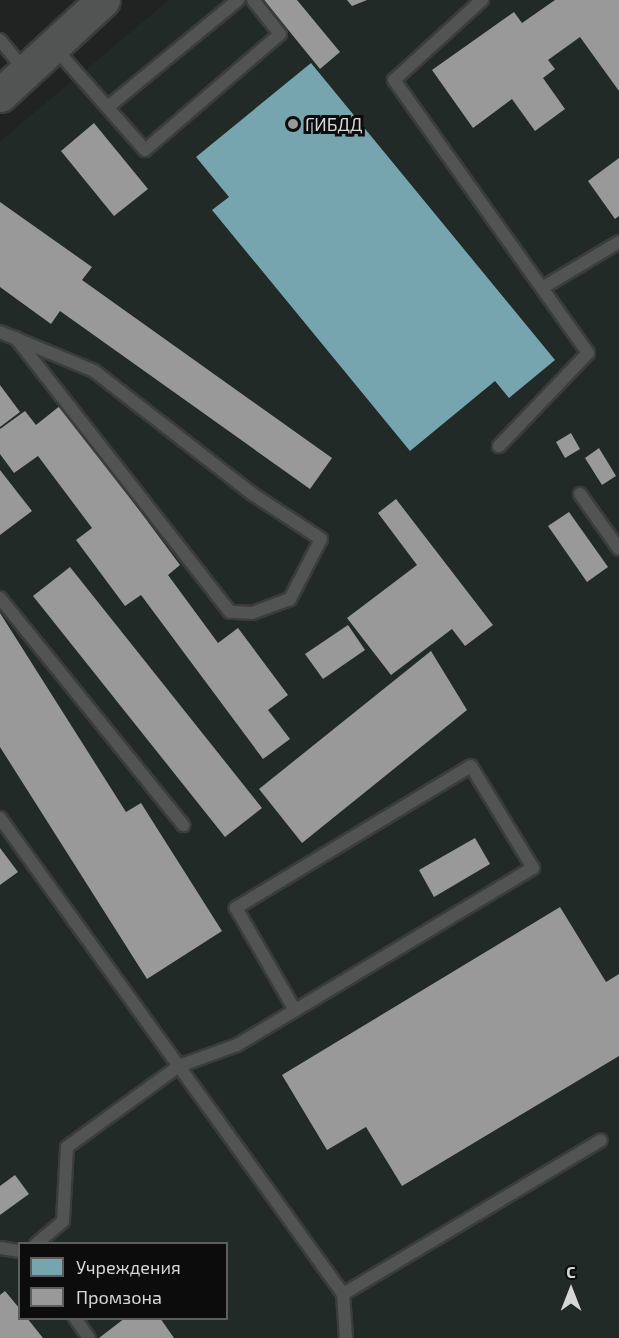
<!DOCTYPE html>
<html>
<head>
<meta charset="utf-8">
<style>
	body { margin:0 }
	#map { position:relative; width:619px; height:1338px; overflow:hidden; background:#212222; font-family:"Exo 2",sans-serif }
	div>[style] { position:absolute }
	.built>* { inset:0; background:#212a27 }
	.public>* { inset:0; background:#76a5af }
	.industry>* { inset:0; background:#999 }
	.roads { filter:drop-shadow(2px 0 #3c3c3c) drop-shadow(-2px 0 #3c3c3c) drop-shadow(0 2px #3c3c3c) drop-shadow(0 -2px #3c3c3c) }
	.lane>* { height:12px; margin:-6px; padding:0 6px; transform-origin:6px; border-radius:6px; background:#525453 }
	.secondary>* { height:33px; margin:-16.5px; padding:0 16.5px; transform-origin:16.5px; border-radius:16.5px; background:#525453 }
	.dots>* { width:16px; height:16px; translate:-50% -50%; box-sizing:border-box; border:3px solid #0b0c0b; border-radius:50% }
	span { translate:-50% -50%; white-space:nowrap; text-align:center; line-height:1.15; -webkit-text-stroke:6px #0b0c0b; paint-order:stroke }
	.poi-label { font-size:18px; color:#d6d8d7 }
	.left { translate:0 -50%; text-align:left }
	.legend { position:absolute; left:18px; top:1242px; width:210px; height:78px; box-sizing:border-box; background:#0b0c0b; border:2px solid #5c5e5d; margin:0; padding:8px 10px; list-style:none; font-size:18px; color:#d6d8d7 }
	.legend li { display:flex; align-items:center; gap:12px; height:30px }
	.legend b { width:30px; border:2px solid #5c5e5d }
	.north { position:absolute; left:541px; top:1260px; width:60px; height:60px; -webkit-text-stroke:4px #0b0c0b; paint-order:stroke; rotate:0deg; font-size:16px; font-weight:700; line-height:24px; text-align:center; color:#d6d8d7 }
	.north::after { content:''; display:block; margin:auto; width:21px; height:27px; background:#d6d8d7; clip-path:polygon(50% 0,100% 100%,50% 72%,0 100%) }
</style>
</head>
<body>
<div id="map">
	<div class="built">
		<div style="clip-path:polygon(evenodd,169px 0,619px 0,619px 1338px,0 1338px,0 141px,169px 0,20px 1244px,226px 1244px,226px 1318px,20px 1318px,20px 1244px)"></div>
	</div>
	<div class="public">
		<div style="clip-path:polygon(311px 63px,555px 360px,509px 398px,495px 381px,410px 451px,212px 210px,229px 197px,196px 157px)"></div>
	</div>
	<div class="industry">
		<div style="clip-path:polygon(264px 0,297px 0,340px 52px,320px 69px)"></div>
		<div style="clip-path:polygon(347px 0,367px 0,352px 6px)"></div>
		<div style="clip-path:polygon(555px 0,619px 0,619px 91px,580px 37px,548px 60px,555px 69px,543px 78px,565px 109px,535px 131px,512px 99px,473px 128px,432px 70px,514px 12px,522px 23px)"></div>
		<div style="clip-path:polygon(94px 123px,148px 189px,114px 216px,61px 151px)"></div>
		<div style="clip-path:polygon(619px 158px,619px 216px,615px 219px,588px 181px)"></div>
		<div style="clip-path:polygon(0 202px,92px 267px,82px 280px,332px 458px,310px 489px,60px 311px,51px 324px,0 287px)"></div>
		<div style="clip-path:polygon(0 385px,20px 412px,0 427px)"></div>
		<div style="clip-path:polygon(61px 405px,180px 565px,168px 575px,218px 643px,238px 628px,288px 695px,268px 710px,290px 739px,263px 759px,141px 595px,125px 606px,76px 540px,92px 528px,38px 456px,14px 473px,0 454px,0 429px,25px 411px,36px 425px)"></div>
		<div style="clip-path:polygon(571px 433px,580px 449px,565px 458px,556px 442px)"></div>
		<div style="clip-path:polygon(599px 448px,616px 476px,602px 485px,585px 458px)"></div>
		<div style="clip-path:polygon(0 470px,32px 511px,0 535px)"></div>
		<div style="clip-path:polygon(396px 499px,493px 625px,465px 646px,452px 629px,391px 675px,347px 618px,417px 565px,378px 513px)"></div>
		<div style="clip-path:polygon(569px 512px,608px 567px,587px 582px,548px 526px)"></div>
		<div style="clip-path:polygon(70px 567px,262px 808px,225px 837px,33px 596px)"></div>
		<div style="clip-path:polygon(0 613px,126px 812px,141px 803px,222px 931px,147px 979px,0 747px)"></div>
		<div style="clip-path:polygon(348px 625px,365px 650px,323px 679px,305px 654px)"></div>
		<div style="clip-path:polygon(431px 651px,467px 710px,302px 843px,259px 789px)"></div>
		<div style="clip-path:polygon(475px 838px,490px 864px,434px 897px,419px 870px)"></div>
		<div style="clip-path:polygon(0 848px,18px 872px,0 885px)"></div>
		<div style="clip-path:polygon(560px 907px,606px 982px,619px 974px,619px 1056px,402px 1186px,366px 1127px,327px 1150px,282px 1075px)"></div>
		<div style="clip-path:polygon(15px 1175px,29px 1194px,0 1215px,0 1186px)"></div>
		<div style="clip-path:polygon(5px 1291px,20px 1309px,20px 1318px,27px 1318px,43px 1338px,0 1338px,0 1295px)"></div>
		<div style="clip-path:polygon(125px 1318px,160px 1318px,174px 1338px,99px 1338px)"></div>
	</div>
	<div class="roads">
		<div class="lane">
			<div style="left:482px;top:0;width:119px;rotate:137.7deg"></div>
			<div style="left:394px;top:80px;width:335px;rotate:54.6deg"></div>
			<div style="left:588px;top:353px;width:129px;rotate:133.7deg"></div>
			<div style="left:0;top:40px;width:40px;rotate:51deg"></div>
			<div style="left:55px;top:48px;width:136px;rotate:48.6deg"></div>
			<div style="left:145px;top:150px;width:178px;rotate:-40.7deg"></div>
			<div style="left:280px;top:34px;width:43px;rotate:-128.5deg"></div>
			<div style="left:109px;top:106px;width:167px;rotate:-39.4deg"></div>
			<div style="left:542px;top:288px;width:90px;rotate:-30.9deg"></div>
			<div style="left:0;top:332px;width:102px;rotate:22.5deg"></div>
			<div style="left:94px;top:371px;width:199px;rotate:37.8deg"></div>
			<div style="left:251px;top:493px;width:84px;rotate:33.3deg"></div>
			<div style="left:321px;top:539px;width:68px;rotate:117.3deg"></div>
			<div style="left:290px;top:599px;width:40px;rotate:159.8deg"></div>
			<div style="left:252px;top:613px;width:22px;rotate:-177deg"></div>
			<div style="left:230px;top:612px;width:348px;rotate:-128deg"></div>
			<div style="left:580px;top:494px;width:67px;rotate:54.7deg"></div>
			<div style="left:0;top:598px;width:292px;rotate:51.1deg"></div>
			<div style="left:0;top:818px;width:587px;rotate:54.22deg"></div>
			<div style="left:343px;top:1294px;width:44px;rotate:86.1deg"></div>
			<div style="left:36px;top:1244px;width:35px;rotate:-40deg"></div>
			<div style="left:63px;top:1221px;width:74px;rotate:-86.9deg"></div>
			<div style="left:67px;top:1147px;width:138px;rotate:-35.9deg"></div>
			<div style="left:179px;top:1066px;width:62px;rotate:-19.9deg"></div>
			<div style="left:237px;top:1045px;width:345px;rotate:-30.9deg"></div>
			<div style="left:533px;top:868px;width:119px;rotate:-121.3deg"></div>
			<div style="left:471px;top:766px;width:275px;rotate:148.9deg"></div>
			<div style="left:236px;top:908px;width:118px;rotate:60deg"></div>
			<div style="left:0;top:1248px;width:20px;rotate:9deg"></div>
			<div style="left:343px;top:1294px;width:300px;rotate:-30.8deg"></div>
			<div style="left:75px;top:1318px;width:24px;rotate:55deg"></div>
		</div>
		<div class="secondary">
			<div style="left:0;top:95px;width:140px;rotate:-42.7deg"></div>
		</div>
	</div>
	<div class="dots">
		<div style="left:293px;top:124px;background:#979898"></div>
	</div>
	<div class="poi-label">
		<span class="left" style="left:305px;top:124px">ГИБДД</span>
	</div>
	<ul class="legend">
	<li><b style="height:16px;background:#76a5af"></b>Учреждения</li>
	<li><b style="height:16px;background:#999"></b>Промзона</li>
	</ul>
	<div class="north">С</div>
</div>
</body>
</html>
